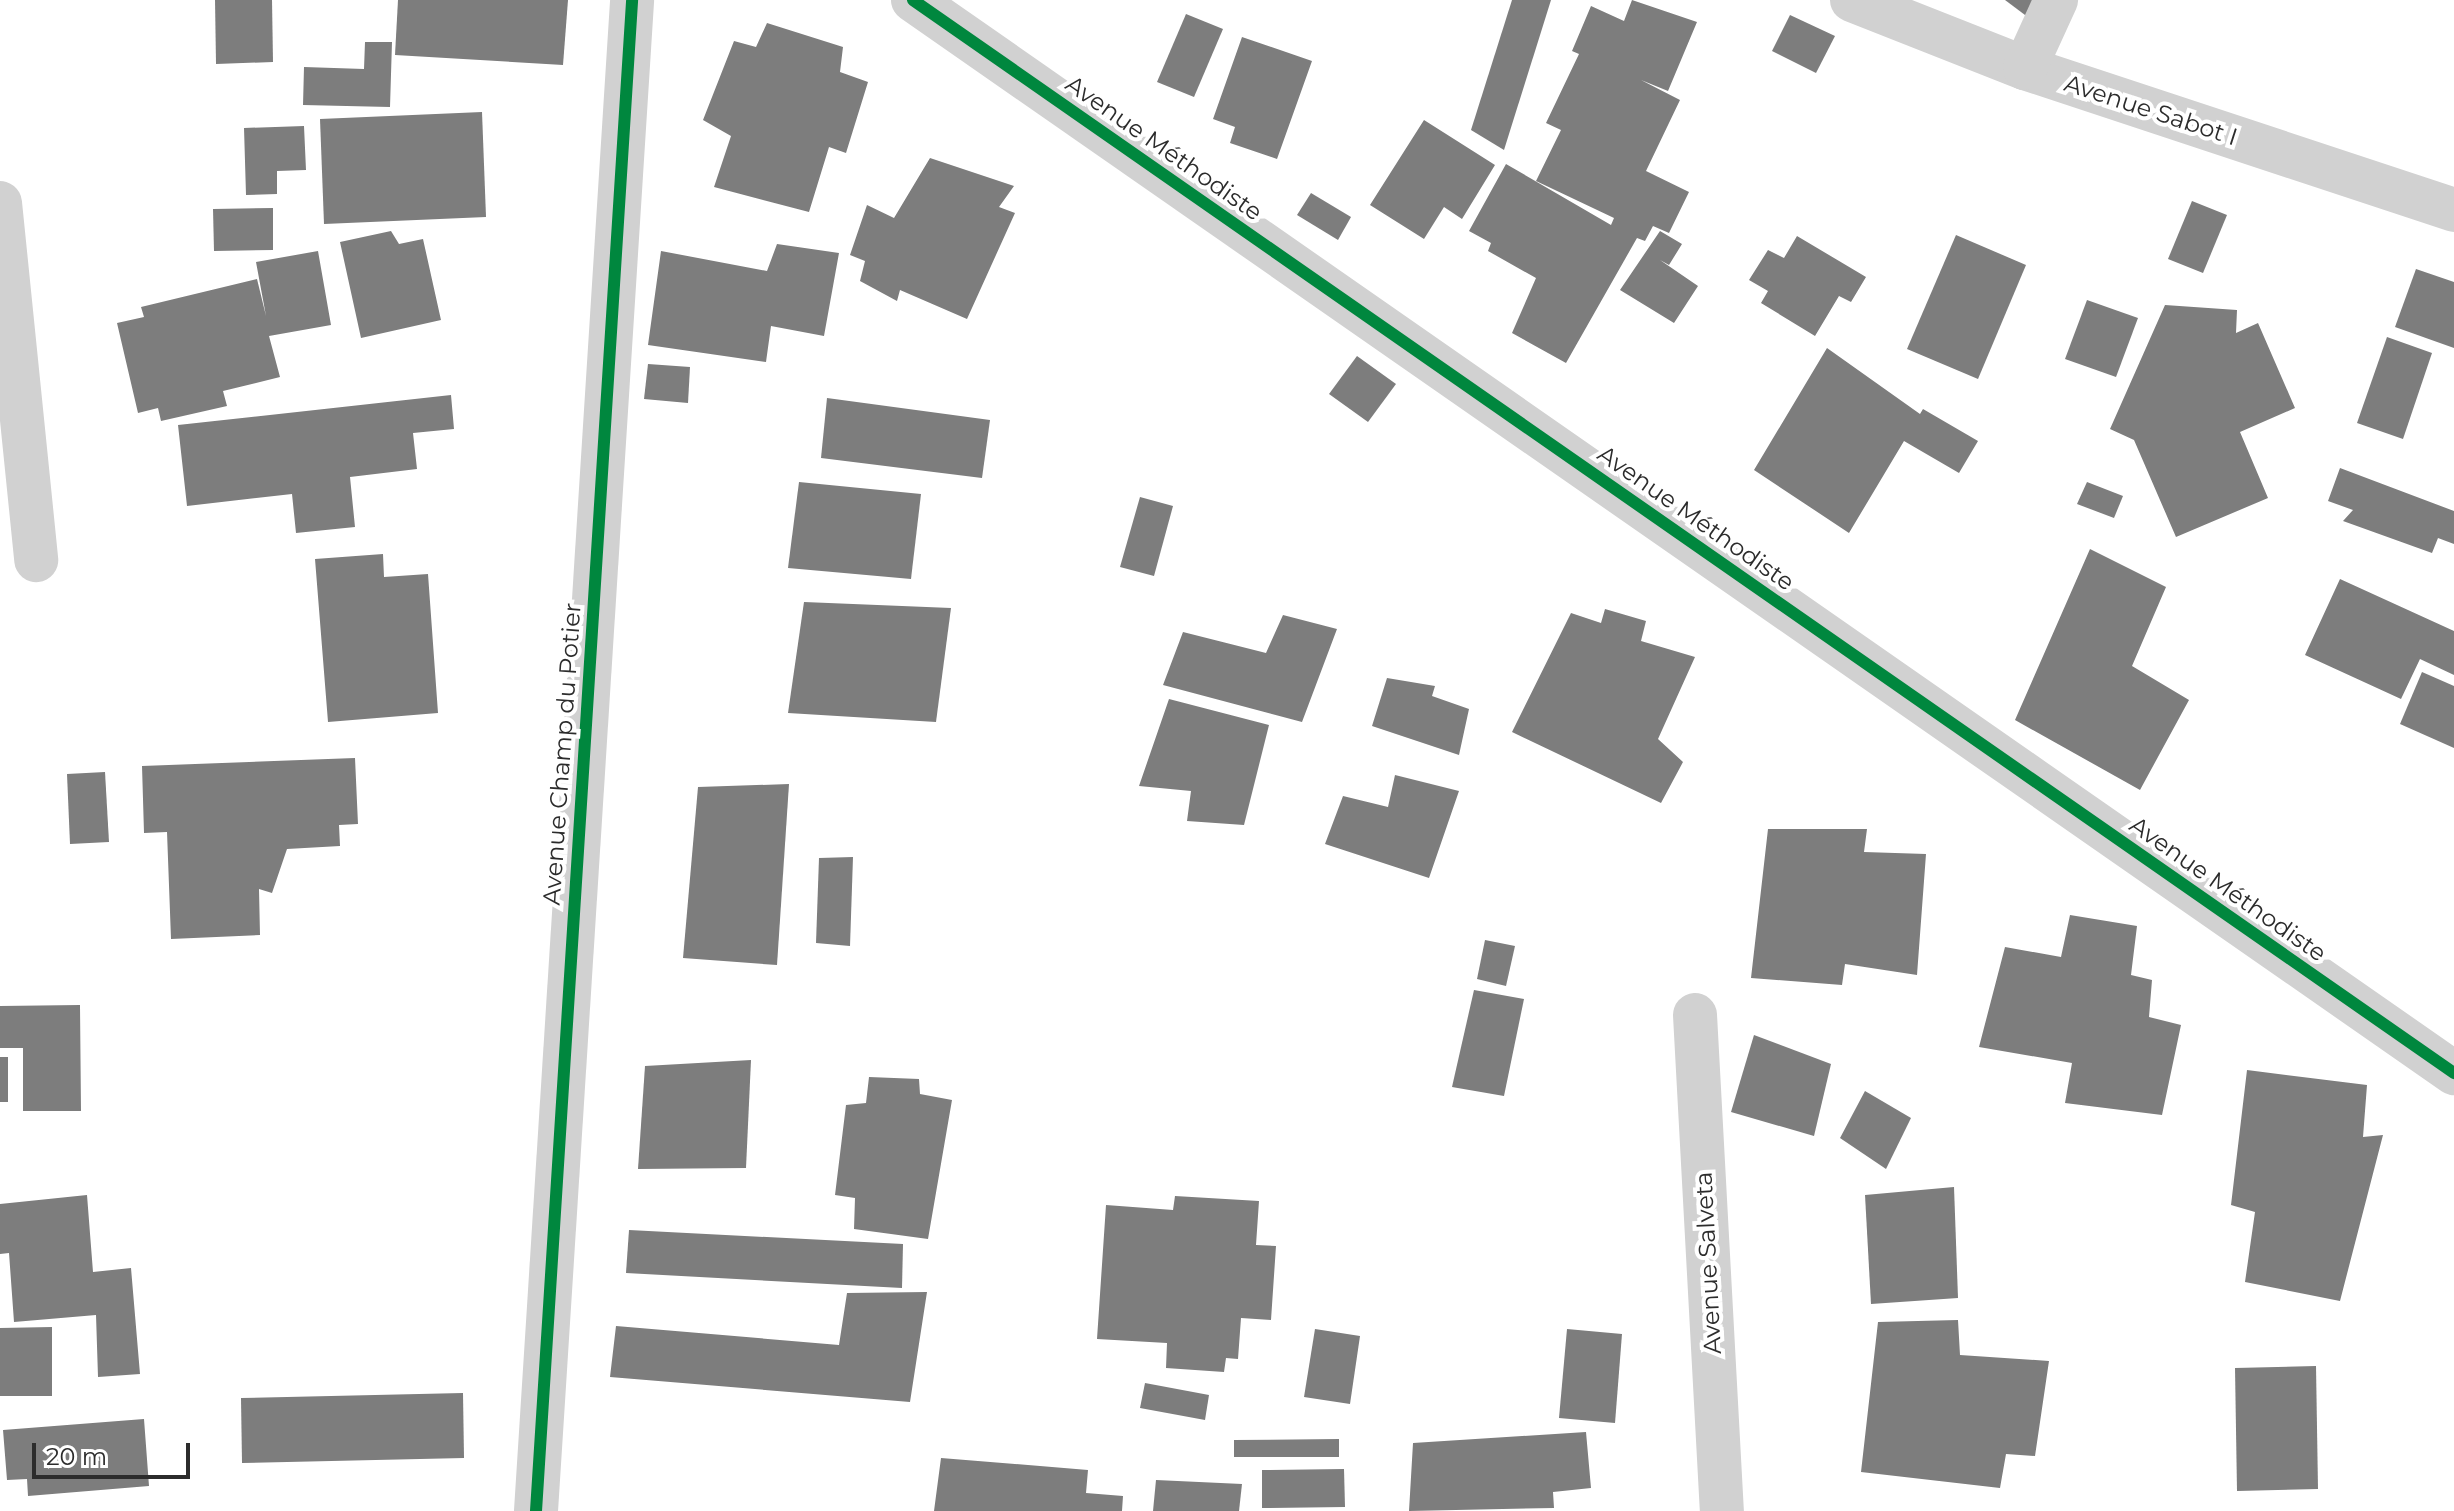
<!DOCTYPE html>
<html>
<head>
<meta charset="utf-8">
<style>
	body { margin:0 }
	#map { position:relative; width:2454px; height:1511px; overflow:hidden; background:#fff; font-family:Montserrat,sans-serif }
	div>[style] { position:absolute }
	.building>* { inset:0; background:#7d7d7d }
	.minor>* { height:44px; margin:-22px; padding:0 22px; transform-origin:22px; border-radius:22px; background:#d1d1d1 }
	.cycleway>* { height:12px; margin:-6px; padding:0 6px; transform-origin:6px; border-radius:6px; background:#00873e }
	span { translate:-50% -50%; white-space:nowrap; text-align:center; line-height:1.15; -webkit-text-stroke:8px #fff; paint-order:stroke }
	.street-label { font-size:24px; color:#2c2c2c }
	.scale { position:absolute; left:32px; top:1443px; width:158px; height:36px; box-sizing:border-box; border:4px solid #2c2c2c; border-top:0; padding-left:10px; font-size:24px; line-height:28px; white-space:nowrap; color:#2c2c2c; -webkit-text-stroke:6px #fff; paint-order:stroke }
</style>
</head>
<body>
<div id="map">
	<div class="building">
		<div style="clip-path:polygon(215px 0,272px 0,273px 62px,216px 64px)"></div>
		<div style="clip-path:polygon(398px 0,568px 0,563px 65px,395px 55px)"></div>
		<div style="clip-path:polygon(1512px 0,1551px 0,1504px 150px,1471px 130px)"></div>
		<div style="clip-path:polygon(1632px 0,1697px 22px,1668px 91px,1641px 80px,1680px 100px,1646px 171px,1689px 192px,1669px 233px,1653px 226px,1645px 241px,1637px 238px,1566px 363px,1512px 333px,1536px 278px,1488px 251px,1491px 243px,1469px 231px,1506px 164px,1611px 225px,1614px 218px,1536px 181px,1561px 130px,1546px 123px,1579px 54px,1572px 51px,1591px 6px,1624px 21px)"></div>
		<div style="clip-path:polygon(2005px 0,2038px 0,2029px 18px)"></div>
		<div style="clip-path:polygon(1186px 14px,1223px 29px,1194px 97px,1157px 82px)"></div>
		<div style="clip-path:polygon(1790px 15px,1835px 36px,1816px 73px,1772px 51px)"></div>
		<div style="clip-path:polygon(767px 23px,843px 47px,840px 72px,868px 82px,846px 153px,829px 147px,809px 212px,714px 187px,731px 136px,703px 120px,734px 41px,756px 47px)"></div>
		<div style="clip-path:polygon(1242px 37px,1312px 61px,1277px 159px,1230px 143px,1235px 127px,1213px 119px)"></div>
		<div style="clip-path:polygon(365px 42px,392px 42px,390px 107px,303px 105px,304px 67px,364px 69px)"></div>
		<div style="clip-path:polygon(482px 112px,486px 217px,324px 224px,320px 119px)"></div>
		<div style="clip-path:polygon(1424px 120px,1495px 165px,1462px 219px,1444px 207px,1424px 239px,1370px 205px)"></div>
		<div style="clip-path:polygon(304px 126px,306px 170px,277px 171px,277px 194px,246px 195px,244px 128px)"></div>
		<div style="clip-path:polygon(930px 158px,1014px 186px,999px 207px,1015px 213px,967px 319px,900px 290px,897px 301px,860px 281px,865px 261px,850px 255px,867px 205px,894px 218px)"></div>
		<div style="clip-path:polygon(1311px 193px,1351px 217px,1338px 240px,1297px 215px)"></div>
		<div style="clip-path:polygon(2192px 201px,2227px 215px,2203px 273px,2168px 259px)"></div>
		<div style="clip-path:polygon(273px 208px,273px 250px,214px 251px,213px 209px)"></div>
		<div style="clip-path:polygon(391px 231px,399px 244px,423px 239px,441px 320px,361px 338px,340px 242px)"></div>
		<div style="clip-path:polygon(1660px 231px,1682px 244px,1669px 265px,1660px 260px,1698px 286px,1674px 323px,1620px 290px)"></div>
		<div style="clip-path:polygon(1956px 235px,2026px 265px,1978px 379px,1907px 349px)"></div>
		<div style="clip-path:polygon(1797px 236px,1866px 277px,1851px 302px,1839px 296px,1815px 336px,1761px 303px,1768px 291px,1749px 280px,1768px 250px,1784px 258px)"></div>
		<div style="clip-path:polygon(777px 244px,839px 253px,824px 336px,771px 326px,766px 362px,648px 345px,661px 251px,767px 271px)"></div>
		<div style="clip-path:polygon(318px 251px,331px 325px,269px 336px,280px 377px,223px 391px,227px 406px,161px 421px,158px 408px,138px 413px,117px 323px,144px 317px,141px 307px,257px 279px,266px 316px,256px 262px)"></div>
		<div style="clip-path:polygon(2416px 269px,2454px 282px,2454px 348px,2395px 327px)"></div>
		<div style="clip-path:polygon(2087px 300px,2138px 318px,2116px 377px,2065px 359px)"></div>
		<div style="clip-path:polygon(2165px 305px,2237px 310px,2236px 333px,2258px 323px,2295px 408px,2240px 432px,2268px 498px,2176px 537px,2134px 440px,2110px 429px)"></div>
		<div style="clip-path:polygon(2387px 337px,2432px 353px,2403px 439px,2357px 423px)"></div>
		<div style="clip-path:polygon(1827px 348px,1920px 414px,1923px 409px,1978px 441px,1959px 473px,1904px 441px,1849px 533px,1754px 470px)"></div>
		<div style="clip-path:polygon(1357px 356px,1396px 384px,1368px 422px,1329px 394px)"></div>
		<div style="clip-path:polygon(648px 364px,690px 367px,688px 403px,644px 399px)"></div>
		<div style="clip-path:polygon(451px 395px,454px 429px,413px 433px,417px 469px,350px 477px,355px 527px,296px 533px,292px 494px,187px 506px,178px 425px)"></div>
		<div style="clip-path:polygon(827px 398px,990px 420px,982px 478px,821px 458px)"></div>
		<div style="clip-path:polygon(2340px 468px,2454px 511px,2454px 544px,2438px 538px,2432px 553px,2343px 521px,2353px 510px,2328px 501px)"></div>
		<div style="clip-path:polygon(799px 482px,921px 494px,911px 579px,788px 568px)"></div>
		<div style="clip-path:polygon(2087px 482px,2123px 496px,2114px 518px,2077px 504px)"></div>
		<div style="clip-path:polygon(1140px 497px,1173px 506px,1154px 576px,1120px 567px)"></div>
		<div style="clip-path:polygon(2090px 549px,2166px 587px,2132px 666px,2189px 700px,2140px 790px,2015px 720px)"></div>
		<div style="clip-path:polygon(383px 554px,384px 577px,428px 574px,438px 713px,328px 722px,315px 559px)"></div>
		<div style="clip-path:polygon(2340px 579px,2454px 631px,2454px 675px,2420px 659px,2401px 699px,2305px 655px)"></div>
		<div style="clip-path:polygon(804px 602px,951px 608px,936px 722px,788px 713px)"></div>
		<div style="clip-path:polygon(1605px 609px,1646px 621px,1641px 641px,1695px 657px,1658px 739px,1683px 762px,1661px 803px,1512px 732px,1571px 613px,1601px 623px)"></div>
		<div style="clip-path:polygon(1283px 615px,1337px 629px,1302px 722px,1163px 685px,1183px 632px,1266px 653px)"></div>
		<div style="clip-path:polygon(2422px 672px,2454px 686px,2454px 748px,2400px 724px)"></div>
		<div style="clip-path:polygon(1387px 678px,1435px 686px,1432px 696px,1469px 709px,1459px 755px,1372px 726px)"></div>
		<div style="clip-path:polygon(1169px 699px,1269px 725px,1244px 825px,1187px 821px,1191px 791px,1139px 786px)"></div>
		<div style="clip-path:polygon(355px 758px,358px 824px,339px 825px,340px 846px,287px 849px,272px 893px,259px 889px,260px 935px,171px 939px,167px 832px,144px 833px,142px 766px)"></div>
		<div style="clip-path:polygon(105px 772px,109px 842px,70px 844px,67px 774px)"></div>
		<div style="clip-path:polygon(1395px 775px,1459px 791px,1429px 878px,1325px 844px,1343px 796px,1388px 807px)"></div>
		<div style="clip-path:polygon(789px 784px,777px 965px,683px 958px,698px 787px)"></div>
		<div style="clip-path:polygon(1768px 829px,1867px 829px,1864px 852px,1926px 854px,1917px 975px,1845px 964px,1842px 985px,1751px 978px)"></div>
		<div style="clip-path:polygon(853px 857px,850px 946px,816px 943px,819px 858px)"></div>
		<div style="clip-path:polygon(2070px 915px,2137px 926px,2131px 975px,2152px 980px,2149px 1017px,2181px 1025px,2162px 1115px,2065px 1103px,2072px 1063px,1979px 1047px,2005px 947px,2061px 957px)"></div>
		<div style="clip-path:polygon(1485px 940px,1515px 946px,1506px 986px,1477px 979px)"></div>
		<div style="clip-path:polygon(1474px 990px,1524px 999px,1504px 1096px,1452px 1087px)"></div>
		<div style="clip-path:polygon(80px 1005px,81px 1111px,23px 1111px,23px 1048px,0 1048px,0 1006px)"></div>
		<div style="clip-path:polygon(1754px 1035px,1831px 1064px,1814px 1136px,1731px 1112px)"></div>
		<div style="clip-path:polygon(0 1057px,8px 1057px,8px 1102px,0 1102px)"></div>
		<div style="clip-path:polygon(751px 1060px,746px 1168px,638px 1169px,645px 1066px)"></div>
		<div style="clip-path:polygon(2247px 1070px,2367px 1085px,2363px 1137px,2383px 1135px,2340px 1301px,2245px 1282px,2255px 1212px,2231px 1205px)"></div>
		<div style="clip-path:polygon(869px 1077px,919px 1079px,920px 1094px,952px 1100px,928px 1239px,854px 1229px,855px 1198px,835px 1195px,846px 1105px,866px 1103px)"></div>
		<div style="clip-path:polygon(1865px 1091px,1911px 1118px,1886px 1169px,1840px 1138px)"></div>
		<div style="clip-path:polygon(1954px 1187px,1958px 1298px,1871px 1304px,1865px 1195px)"></div>
		<div style="clip-path:polygon(87px 1195px,93px 1272px,131px 1268px,140px 1374px,98px 1377px,96px 1315px,14px 1322px,9px 1253px,0 1254px,0 1204px)"></div>
		<div style="clip-path:polygon(1175px 1196px,1259px 1201px,1256px 1245px,1276px 1246px,1271px 1320px,1241px 1318px,1238px 1359px,1226px 1358px,1224px 1372px,1166px 1368px,1167px 1343px,1097px 1339px,1106px 1205px,1173px 1210px)"></div>
		<div style="clip-path:polygon(629px 1230px,903px 1244px,902px 1288px,626px 1273px)"></div>
		<div style="clip-path:polygon(927px 1292px,910px 1402px,610px 1377px,616px 1326px,839px 1345px,847px 1293px)"></div>
		<div style="clip-path:polygon(1958px 1320px,1960px 1355px,2049px 1361px,2035px 1456px,2006px 1454px,2000px 1488px,1861px 1472px,1878px 1322px)"></div>
		<div style="clip-path:polygon(52px 1327px,52px 1396px,0 1396px,0 1328px)"></div>
		<div style="clip-path:polygon(1315px 1329px,1360px 1336px,1350px 1404px,1304px 1397px)"></div>
		<div style="clip-path:polygon(1567px 1329px,1622px 1334px,1615px 1423px,1559px 1418px)"></div>
		<div style="clip-path:polygon(2316px 1366px,2318px 1489px,2237px 1491px,2235px 1368px)"></div>
		<div style="clip-path:polygon(1145px 1383px,1209px 1395px,1205px 1420px,1140px 1408px)"></div>
		<div style="clip-path:polygon(463px 1393px,464px 1458px,242px 1463px,241px 1398px)"></div>
		<div style="clip-path:polygon(144px 1419px,149px 1486px,28px 1496px,27px 1479px,7px 1480px,3px 1430px)"></div>
		<div style="clip-path:polygon(1586px 1432px,1591px 1488px,1553px 1492px,1554px 1508px,1409px 1511px,1413px 1443px)"></div>
		<div style="clip-path:polygon(1339px 1439px,1339px 1457px,1234px 1457px,1234px 1440px)"></div>
		<div style="clip-path:polygon(941px 1458px,1088px 1470px,1086px 1493px,1123px 1496px,1122px 1511px,934px 1511px)"></div>
		<div style="clip-path:polygon(1344px 1469px,1345px 1507px,1262px 1508px,1262px 1470px)"></div>
		<div style="clip-path:polygon(1156px 1480px,1242px 1484px,1239px 1511px,1153px 1511px)"></div>
	</div>
	<div class="minor">
		<div style="left:913px;top:0;width:1878px;rotate:34.85deg"></div>
		<div style="left:1852px;top:0;width:186px;rotate:21.5deg"></div>
		<div style="left:2025px;top:68px;width:452px;rotate:18.3deg"></div>
		<div style="left:2025px;top:68px;width:75px;rotate:-65.5deg"></div>
		<div style="left:0;top:203px;width:359px;rotate:84.2deg"></div>
		<div style="left:1695px;top:1015px;width:497px;rotate:86.9deg"></div>
		<div style="left:536px;top:1511px;width:1514px;rotate:-86.36deg"></div>
	</div>
	<div class="cycleway">
		<div style="left:913px;top:0;width:1878px;rotate:34.85deg"></div>
		<div style="left:536px;top:1511px;width:1514px;rotate:-86.36deg"></div>
	</div>
	<div class="street-label">
		<span style="left:2151px;top:110px;rotate:18deg">Avenue Sabot I</span>
		<span style="left:1164px;top:148px;rotate:35deg">Avenue Méthodiste</span>
		<span style="left:1696px;top:518px;rotate:35deg">Avenue Méthodiste</span>
		<span style="left:562px;top:754px;rotate:-86deg">Avenue Champ du Potier</span>
		<span style="left:2228px;top:889px;rotate:35deg">Avenue Méthodiste</span>
		<span style="left:1708px;top:1263px;rotate:-93deg">Avenue Salveta</span>
	</div>
	<div class="scale">20 m</div>
</div>
</body>
</html>
